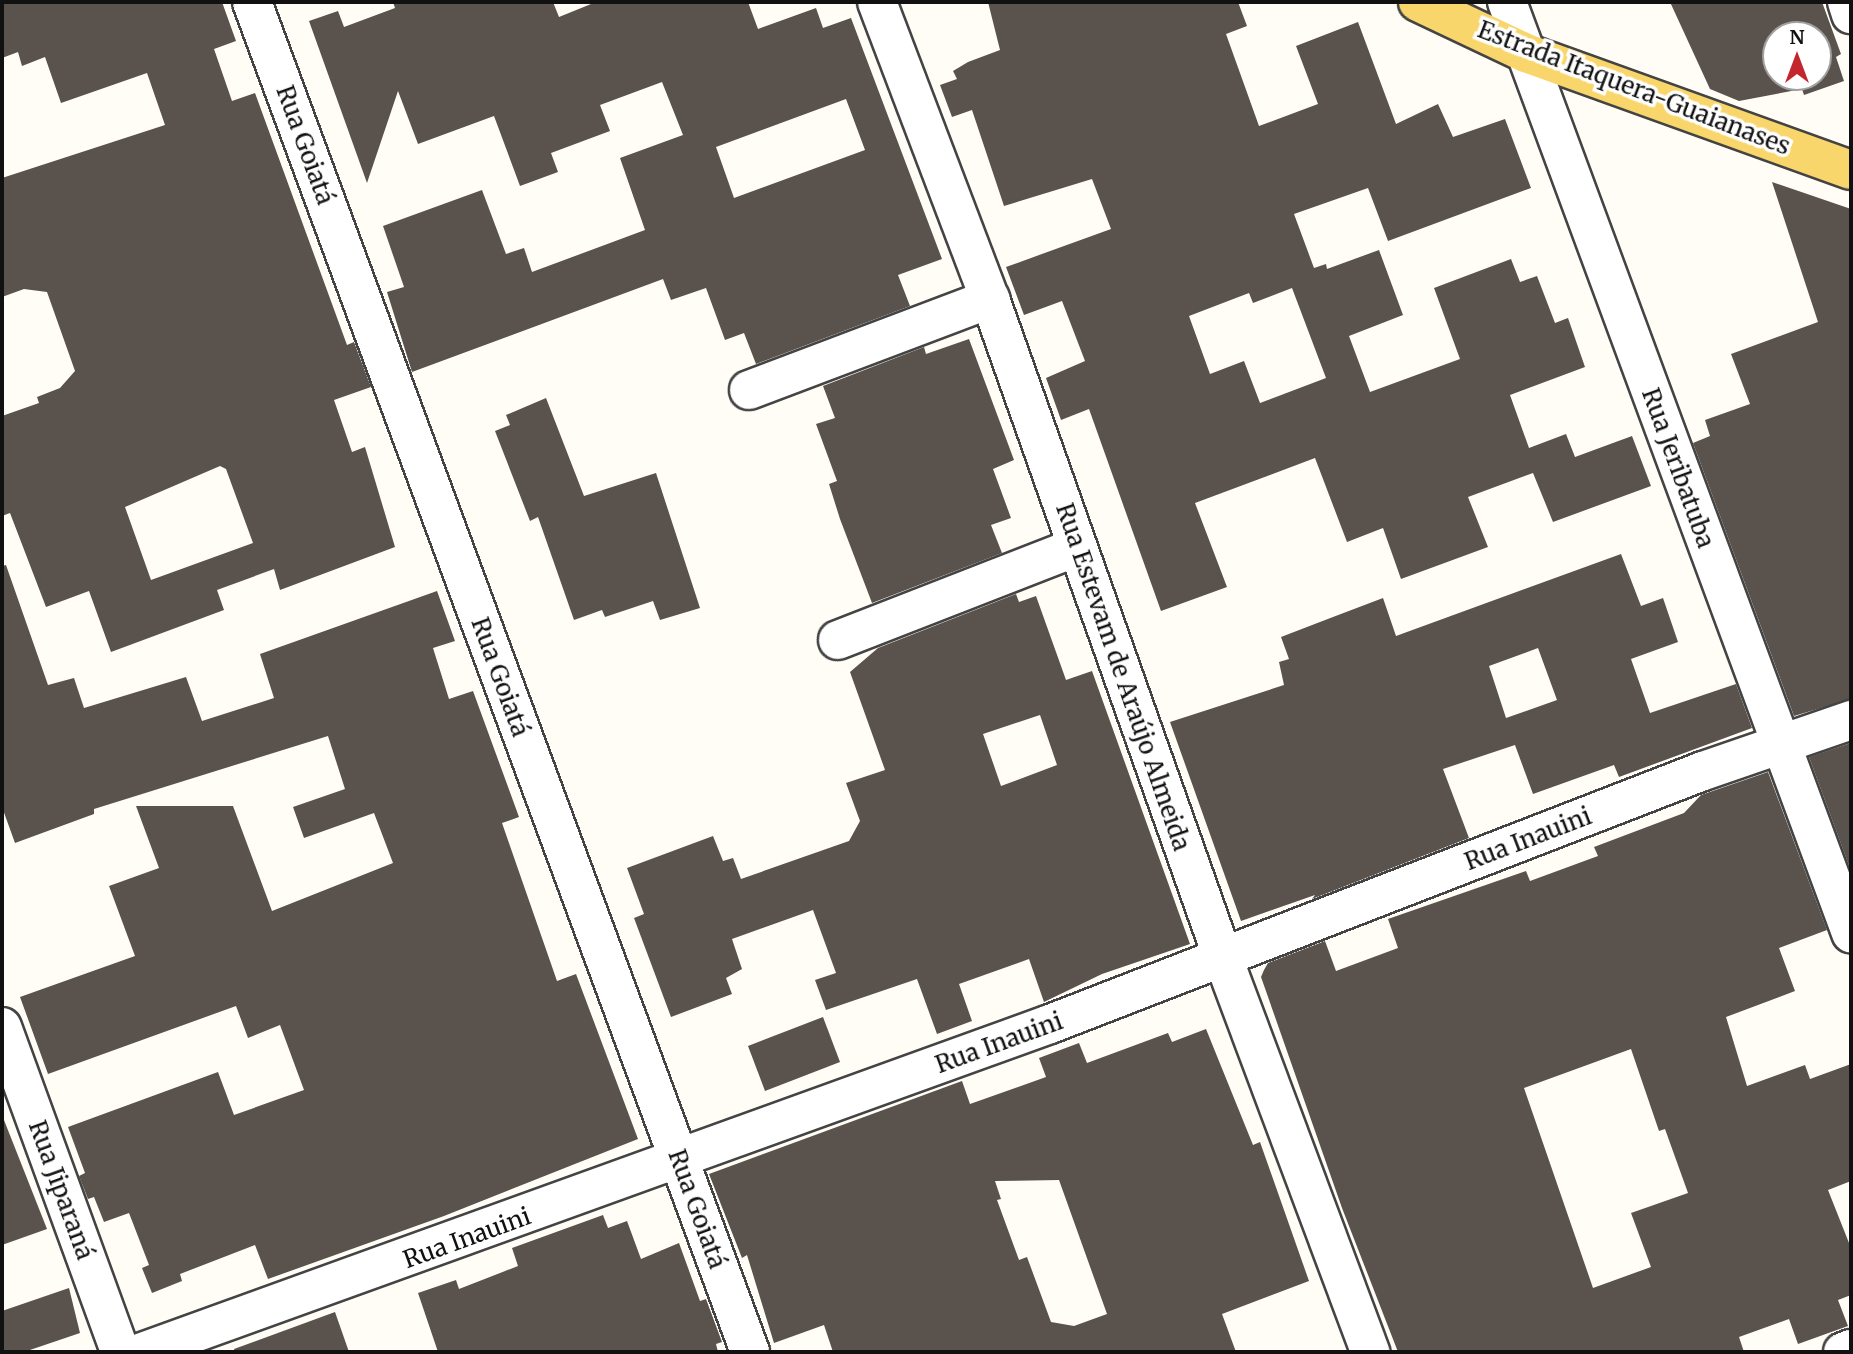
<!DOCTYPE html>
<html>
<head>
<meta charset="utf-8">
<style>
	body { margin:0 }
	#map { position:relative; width:1853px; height:1354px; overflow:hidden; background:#fffdf5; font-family:Merriweather,serif }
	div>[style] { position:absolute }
	.building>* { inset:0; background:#5a524d }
	.roads { filter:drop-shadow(2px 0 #444) drop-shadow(-2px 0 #444) drop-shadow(0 2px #444) drop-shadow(0 -2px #444) }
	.minor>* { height:38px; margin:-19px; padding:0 19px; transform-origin:19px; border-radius:19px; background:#fff }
	.major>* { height:38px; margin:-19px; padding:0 19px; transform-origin:19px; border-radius:19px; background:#f9d66b }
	span { translate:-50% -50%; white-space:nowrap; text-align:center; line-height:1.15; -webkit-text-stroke:7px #fff; paint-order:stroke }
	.street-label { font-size:24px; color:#111 }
	.frame { position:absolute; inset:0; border:4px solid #111; pointer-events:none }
	.north { position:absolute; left:1762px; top:21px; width:70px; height:70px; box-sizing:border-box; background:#fff; border:2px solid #a0a0a0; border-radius:50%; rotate:0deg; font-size:19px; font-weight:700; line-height:28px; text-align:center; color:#111 }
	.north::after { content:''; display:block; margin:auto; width:24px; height:32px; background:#c4262e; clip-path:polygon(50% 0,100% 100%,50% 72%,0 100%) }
</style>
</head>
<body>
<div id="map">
	<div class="building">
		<div style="clip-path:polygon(evenodd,2px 2px,222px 2px,236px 41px,214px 49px,232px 101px,255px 93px,347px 345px,354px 342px,371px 387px,334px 400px,352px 452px,365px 447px,395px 547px,280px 590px,274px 569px,217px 590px,224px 610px,111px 652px,89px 591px,46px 607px,10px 513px,2px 516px,2px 416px,39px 403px,37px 397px,60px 388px,75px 371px,47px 292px,24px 289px,2px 297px,2px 178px,165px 125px,147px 73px,61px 103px,45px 57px,22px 66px,18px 52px,2px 58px,2px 2px,220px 466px,226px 469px,253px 543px,151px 580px,125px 507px,220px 466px)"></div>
		<div style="clip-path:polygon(evenodd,393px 2px,553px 2px,559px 17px,596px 2px,748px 2px,758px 29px,816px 8px,823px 28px,851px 18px,942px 259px,898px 275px,910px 306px,756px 364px,744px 333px,725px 340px,706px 288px,671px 300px,663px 279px,412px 372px,387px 292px,404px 287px,383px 226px,482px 190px,506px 254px,524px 248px,532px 272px,645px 230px,620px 158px,683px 135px,662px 82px,600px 105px,610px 131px,551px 153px,558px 172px,520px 186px,494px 116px,418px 144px,398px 91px,367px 183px,309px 21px,338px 11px,344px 27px,395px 8px,393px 2px,846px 99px,865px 150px,734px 198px,716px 147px,846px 99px)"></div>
		<div style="clip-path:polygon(evenodd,988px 2px,1238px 2px,1247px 26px,1226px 34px,1259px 126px,1318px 104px,1296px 46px,1358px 22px,1396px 124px,1438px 104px,1453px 137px,1505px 119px,1531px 188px,1388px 241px,1368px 188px,1294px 214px,1314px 268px,1326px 264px,1327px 269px,1379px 250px,1403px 315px,1349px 336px,1370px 392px,1460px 359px,1434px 288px,1511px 259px,1520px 282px,1537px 276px,1555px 323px,1568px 318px,1585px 367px,1510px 395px,1529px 448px,1566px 434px,1575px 457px,1632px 436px,1651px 486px,1553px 522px,1533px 473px,1468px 497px,1488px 547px,1401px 579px,1383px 528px,1347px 542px,1315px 458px,1195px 503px,1227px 587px,1161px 611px,1089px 409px,1061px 420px,1046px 378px,1085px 361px,1062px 301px,1024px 315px,1006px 267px,1111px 229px,1092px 179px,1004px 206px,972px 110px,952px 117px,940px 85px,957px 79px,953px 71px,968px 62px,1000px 50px,988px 2px,1292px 288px,1326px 378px,1260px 403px,1244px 361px,1210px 374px,1189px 316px,1249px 293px,1253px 303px,1292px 288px)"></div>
		<div style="clip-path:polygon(evenodd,1670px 2px,1822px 2px,1841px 54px,1836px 57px,1844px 81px,1804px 95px,1802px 89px,1739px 101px,1710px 89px,1670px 2px,1776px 35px,1818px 35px,1818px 77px,1776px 77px,1776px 35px)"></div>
		<div style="clip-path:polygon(1772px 182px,1851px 209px,1851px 699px,1794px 716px,1693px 443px,1710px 436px,1705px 420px,1750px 404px,1731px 354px,1818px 322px)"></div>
		<div style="clip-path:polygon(969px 339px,1014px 460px,993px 469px,1011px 518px,991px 525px,1002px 553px,872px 603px,840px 519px,829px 484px,837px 481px,816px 424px,835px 418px,823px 386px,924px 347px,926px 354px)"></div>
		<div style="clip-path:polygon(546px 398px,584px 496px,656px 473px,700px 608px,660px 620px,653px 601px,605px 617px,602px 610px,574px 620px,538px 517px,530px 521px,495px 431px,510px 425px,506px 415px)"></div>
		<div style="clip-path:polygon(evenodd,1621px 554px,1641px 606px,1663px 598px,1678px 642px,1631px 659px,1650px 713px,1736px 684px,1752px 728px,1619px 777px,1614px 765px,1533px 794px,1515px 745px,1443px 769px,1469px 838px,1312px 899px,1315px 895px,1241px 921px,1170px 722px,1284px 685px,1279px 662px,1289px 659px,1281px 637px,1333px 617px,1383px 598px,1396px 636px,1621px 554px,1538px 648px,1557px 700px,1506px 718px,1489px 666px,1538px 648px)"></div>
		<div style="clip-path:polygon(6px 565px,48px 685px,74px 678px,84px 708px,186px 677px,202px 721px,274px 698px,260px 654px,437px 591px,455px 641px,433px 648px,449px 699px,473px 691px,519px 817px,502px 823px,557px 981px,576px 974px,638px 1139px,444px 1216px,268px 1279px,255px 1245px,180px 1274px,182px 1281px,152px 1293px,142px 1268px,149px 1265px,129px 1213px,104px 1222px,94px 1197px,88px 1199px,79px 1176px,85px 1173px,68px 1127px,218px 1072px,234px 1115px,304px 1090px,280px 1025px,248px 1038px,236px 1006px,48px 1074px,20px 997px,135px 956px,109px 886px,159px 868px,136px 806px,233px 806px,272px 911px,393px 863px,374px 813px,304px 838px,293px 807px,345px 789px,328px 736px,94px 809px,94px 814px,15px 843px,2px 807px,2px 566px)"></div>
		<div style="clip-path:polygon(evenodd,1016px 594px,1019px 602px,1036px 596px,1066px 680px,1092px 671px,1190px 944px,1102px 974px,1044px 1002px,1029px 959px,959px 984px,972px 1021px,937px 1034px,917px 979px,826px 1010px,815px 980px,836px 973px,813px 910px,732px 939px,742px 969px,726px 978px,732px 994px,671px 1017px,634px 918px,644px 914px,627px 868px,713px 836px,723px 861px,733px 858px,741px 879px,849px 841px,860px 821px,846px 783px,885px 770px,850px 672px,878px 648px,1016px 594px,1040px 715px,1057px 765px,1001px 786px,983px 734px,1040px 715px)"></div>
		<div style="clip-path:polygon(1851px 743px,1851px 871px,1809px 757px)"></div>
		<div style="clip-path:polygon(evenodd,1768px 772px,1827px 930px,1779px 948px,1795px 991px,1726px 1017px,1747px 1086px,1805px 1065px,1810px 1079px,1851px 1064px,1851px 1181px,1828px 1190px,1851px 1248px,1851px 1295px,1838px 1300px,1848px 1326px,1798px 1344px,1789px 1319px,1739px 1337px,1744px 1352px,1398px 1352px,1342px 1208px,1261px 977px,1264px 970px,1268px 963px,1325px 941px,1336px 971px,1398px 948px,1388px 919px,1526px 871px,1530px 881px,1598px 856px,1594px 847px,1684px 813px,1701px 795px,1768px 772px,1631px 1049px,1659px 1131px,1665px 1129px,1688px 1193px,1631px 1213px,1651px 1267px,1593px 1288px,1524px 1088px,1631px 1049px)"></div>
		<div style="clip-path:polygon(823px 1017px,840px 1062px,765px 1091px,748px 1046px)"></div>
		<div style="clip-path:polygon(evenodd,1206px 1029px,1253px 1145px,1260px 1142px,1309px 1281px,1222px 1314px,1236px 1352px,833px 1352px,824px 1325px,774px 1343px,747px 1255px,742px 1258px,709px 1174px,962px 1081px,970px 1104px,1046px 1077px,1039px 1058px,1079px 1043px,1087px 1063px,1168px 1033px,1172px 1042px,1206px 1029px,1059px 1180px,1107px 1314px,1074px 1326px,1051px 1322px,1027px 1257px,1019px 1260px,997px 1200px,1001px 1199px,995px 1181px,1059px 1180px)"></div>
		<div style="clip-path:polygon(2px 1115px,47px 1229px,2px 1245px)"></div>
		<div style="clip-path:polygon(603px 1215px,608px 1228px,627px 1221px,641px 1259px,679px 1243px,700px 1301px,706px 1299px,722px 1342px,716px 1344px,718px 1352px,438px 1352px,418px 1293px,456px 1280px,459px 1289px,518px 1266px,512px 1248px)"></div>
		<div style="clip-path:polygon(69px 1288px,80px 1333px,24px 1352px,2px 1352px,2px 1311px)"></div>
		<div style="clip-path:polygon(335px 1312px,349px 1352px,235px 1352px,234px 1349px)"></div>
	</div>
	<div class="roads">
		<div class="minor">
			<div style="left:252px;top:2px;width:1439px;rotate:69.75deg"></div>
			<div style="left:877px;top:2px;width:318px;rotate:69.2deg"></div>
			<div style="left:990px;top:299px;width:699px;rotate:70.53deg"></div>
			<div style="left:1223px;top:958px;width:421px;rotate:69.5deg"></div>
			<div style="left:1507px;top:2px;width:993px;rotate:69.72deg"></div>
			<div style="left:1847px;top:2px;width:13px;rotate:72deg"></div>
			<div style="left:749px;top:390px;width:258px;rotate:-20.7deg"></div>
			<div style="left:838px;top:640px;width:256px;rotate:-21.3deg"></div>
			<div style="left:2px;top:1027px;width:346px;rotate:70deg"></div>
			<div style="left:142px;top:1352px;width:965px;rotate:-19.86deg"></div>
			<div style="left:1050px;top:1024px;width:700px;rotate:-21.18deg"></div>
			<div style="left:1703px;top:771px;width:157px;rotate:-19deg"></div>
			<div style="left:1843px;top:1352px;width:9px;rotate:-21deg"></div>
		</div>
		<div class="major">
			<div style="left:1418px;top:2px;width:119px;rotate:25.3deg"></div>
			<div style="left:1526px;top:53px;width:345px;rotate:19.8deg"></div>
		</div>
	</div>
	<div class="street-label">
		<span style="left:1634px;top:88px;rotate:21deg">Estrada Itaquera-Guaianases</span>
		<span style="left:305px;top:145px;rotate:70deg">Rua Goiatá</span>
		<span style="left:1678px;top:468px;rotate:70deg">Rua Jeribatuba</span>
		<span style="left:500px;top:677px;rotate:70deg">Rua Goiatá</span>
		<span style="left:1123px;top:677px;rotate:71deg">Rua Estevam de Araújo Almeida</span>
		<span style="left:1528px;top:839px;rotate:-21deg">Rua Inauini</span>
		<span style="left:999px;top:1043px;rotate:-20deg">Rua Inauini</span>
		<span style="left:61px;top:1190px;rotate:70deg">Rua Jiparaná</span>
		<span style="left:697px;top:1209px;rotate:70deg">Rua Goiatá</span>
		<span style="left:467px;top:1238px;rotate:-20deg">Rua Inauini</span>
	</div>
	<div class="frame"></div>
	<div class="north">N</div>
</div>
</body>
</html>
